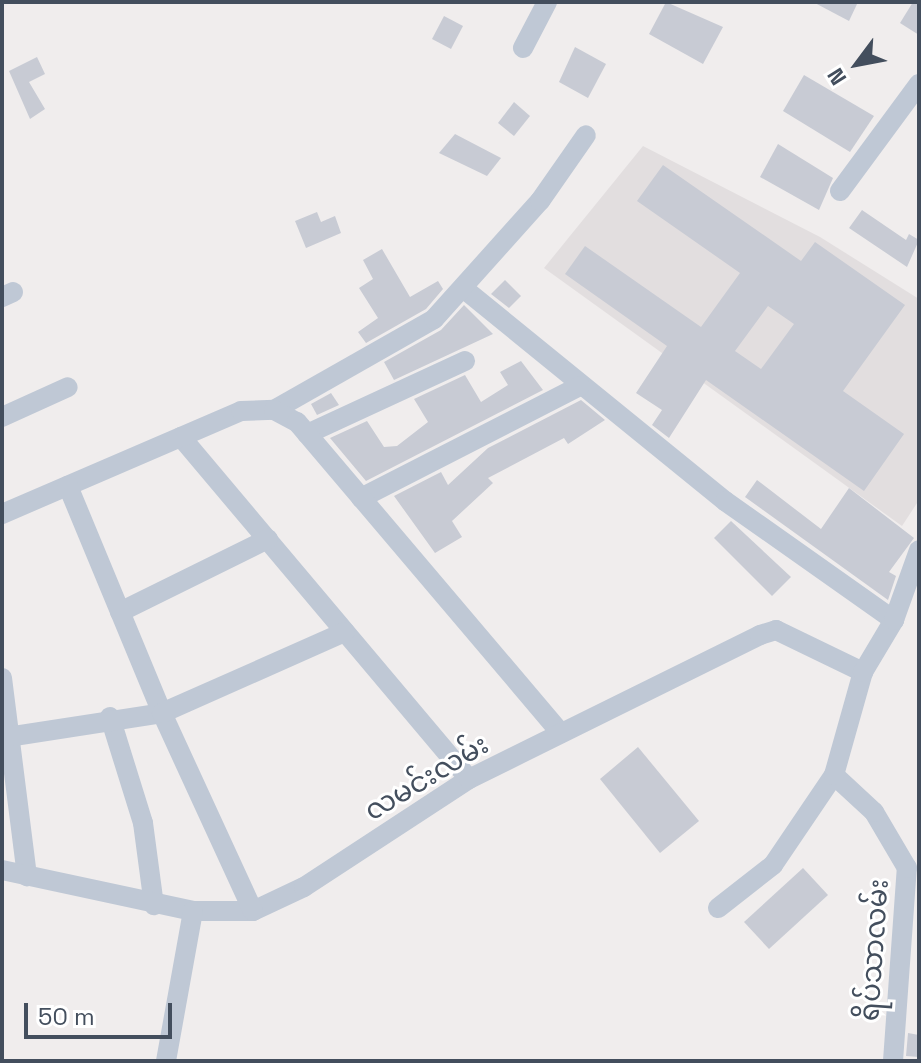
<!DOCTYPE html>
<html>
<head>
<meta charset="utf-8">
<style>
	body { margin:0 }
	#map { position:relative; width:921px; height:1063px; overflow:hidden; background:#f0eded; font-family:"Space Grotesk","Noto Sans Myanmar",sans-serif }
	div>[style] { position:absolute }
	.education>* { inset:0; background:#e2dedf }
	.building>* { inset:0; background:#c8cbd4 }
	.street>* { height:20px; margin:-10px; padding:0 10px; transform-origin:10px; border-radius:10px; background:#bfc8d5 }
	span { translate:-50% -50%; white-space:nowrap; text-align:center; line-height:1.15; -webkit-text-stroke:6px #fff; paint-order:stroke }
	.street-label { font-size:28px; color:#434e5d }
	.frame { position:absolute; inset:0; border:4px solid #434e5d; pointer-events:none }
	.north { position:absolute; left:817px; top:24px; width:80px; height:80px; -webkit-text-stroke:6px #fff; paint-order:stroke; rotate:238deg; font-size:22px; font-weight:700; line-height:32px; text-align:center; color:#434e5d }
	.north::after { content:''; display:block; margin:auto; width:28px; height:36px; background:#434e5d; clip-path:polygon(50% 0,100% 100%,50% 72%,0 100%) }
	.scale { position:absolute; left:24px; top:1003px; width:148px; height:36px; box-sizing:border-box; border:4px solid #434e5d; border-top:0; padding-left:10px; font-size:24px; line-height:28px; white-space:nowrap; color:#434e5d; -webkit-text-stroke:6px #fff; paint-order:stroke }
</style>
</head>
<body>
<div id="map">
	<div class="education">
		<div style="clip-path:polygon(643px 146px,820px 237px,919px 299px,919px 500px,902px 526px,544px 268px)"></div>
	</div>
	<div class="building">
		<div style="clip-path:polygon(666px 2px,723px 27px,703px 64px,649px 34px)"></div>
		<div style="clip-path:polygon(813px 2px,858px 2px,849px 21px)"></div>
		<div style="clip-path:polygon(913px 2px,919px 2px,919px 35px,900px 23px)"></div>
		<div style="clip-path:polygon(444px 16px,463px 26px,451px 49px,432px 39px)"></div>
		<div style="clip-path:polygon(575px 47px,606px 64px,588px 98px,559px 82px)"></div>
		<div style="clip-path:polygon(37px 57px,45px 74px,29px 82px,45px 109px,30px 119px,9px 71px)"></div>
		<div style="clip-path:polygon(804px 75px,874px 116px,850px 152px,783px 111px)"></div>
		<div style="clip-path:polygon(514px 102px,530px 116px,514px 136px,498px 123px)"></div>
		<div style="clip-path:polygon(455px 134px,501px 158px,487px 176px,439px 153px)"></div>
		<div style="clip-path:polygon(778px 144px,833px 178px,819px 210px,760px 177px)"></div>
		<div style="clip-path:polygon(evenodd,663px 165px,801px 261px,815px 242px,905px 305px,843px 391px,904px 434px,864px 491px,706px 380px,669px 438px,652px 425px,662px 410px,636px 393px,667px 346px,565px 274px,585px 246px,701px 327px,740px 273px,637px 201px,663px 165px,768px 306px,794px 324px,761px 369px,735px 351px,768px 306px)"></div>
		<div style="clip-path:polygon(862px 210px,906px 240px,909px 234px,919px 240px,907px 267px,849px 228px)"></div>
		<div style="clip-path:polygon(317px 212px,321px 222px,335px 216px,341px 233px,306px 248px,295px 221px)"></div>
		<div style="clip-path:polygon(382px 249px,410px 297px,438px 281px,443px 289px,426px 309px,366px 343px,358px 332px,378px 318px,359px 288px,373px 279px,363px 260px)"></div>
		<div style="clip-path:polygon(505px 280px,521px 296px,509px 308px,491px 294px)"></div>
		<div style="clip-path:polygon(464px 305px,493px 334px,394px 380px,384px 362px,441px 330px)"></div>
		<div style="clip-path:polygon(521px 361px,543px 390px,366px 481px,330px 438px,367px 421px,384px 447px,397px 446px,428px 422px,414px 399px,465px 375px,481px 402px,508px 385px,500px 372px)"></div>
		<div style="clip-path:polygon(331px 393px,339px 405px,317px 415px,311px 404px)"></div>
		<div style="clip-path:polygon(581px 400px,605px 420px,568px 444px,564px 438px,488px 478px,493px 483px,452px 521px,462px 537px,435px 553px,394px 496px,441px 472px,448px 485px,488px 448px)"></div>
		<div style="clip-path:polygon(757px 480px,821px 529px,849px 488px,914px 538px,889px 572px,896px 576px,888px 600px,745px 497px)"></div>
		<div style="clip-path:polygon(731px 521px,791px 577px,772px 596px,714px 538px)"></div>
		<div style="clip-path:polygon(638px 747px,699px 821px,660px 853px,600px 779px)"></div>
		<div style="clip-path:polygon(803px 868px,828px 895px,769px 949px,744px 922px)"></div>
		<div style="clip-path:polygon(908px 1033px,919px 1035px,919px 1057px,906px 1056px)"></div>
	</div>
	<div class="street">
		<div style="left:523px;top:48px;width:52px;rotate:-62.4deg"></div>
		<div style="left:840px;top:191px;width:133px;rotate:-53.6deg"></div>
		<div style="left:463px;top:288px;width:338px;rotate:39.1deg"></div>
		<div style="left:725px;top:501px;width:207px;rotate:35.2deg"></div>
		<div style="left:2px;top:297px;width:12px;rotate:-24deg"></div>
		<div style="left:274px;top:410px;width:184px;rotate:-29.6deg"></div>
		<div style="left:434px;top:319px;width:159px;rotate:-48.1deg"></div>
		<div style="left:540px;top:201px;width:80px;rotate:-55.1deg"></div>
		<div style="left:2px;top:417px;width:72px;rotate:-24.4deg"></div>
		<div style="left:307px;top:434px;width:174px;rotate:-24.8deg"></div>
		<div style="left:181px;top:437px;width:447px;rotate:49.9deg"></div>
		<div style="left:361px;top:498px;width:246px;rotate:-27.1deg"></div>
		<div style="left:2px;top:514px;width:260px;rotate:-23.3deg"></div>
		<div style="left:241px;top:411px;width:33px;rotate:-2deg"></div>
		<div style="left:274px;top:410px;width:26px;rotate:28deg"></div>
		<div style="left:297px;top:422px;width:408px;rotate:49.7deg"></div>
		<div style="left:120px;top:612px;width:165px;rotate:-26.3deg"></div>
		<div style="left:2px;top:678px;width:200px;rotate:82.8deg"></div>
		<div style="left:110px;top:717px;width:111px;rotate:72.7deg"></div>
		<div style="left:143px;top:823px;width:83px;rotate:82.4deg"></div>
		<div style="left:14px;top:736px;width:150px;rotate:-8.8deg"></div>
		<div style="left:162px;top:713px;width:246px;rotate:-112.5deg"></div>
		<div style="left:2px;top:870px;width:195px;rotate:12.1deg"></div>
		<div style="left:193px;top:911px;width:60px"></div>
		<div style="left:253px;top:911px;width:56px;rotate:-25.2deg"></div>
		<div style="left:304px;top:887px;width:197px;rotate:-33.2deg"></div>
		<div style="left:469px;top:779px;width:325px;rotate:-26.3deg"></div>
		<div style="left:760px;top:635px;width:17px;rotate:-17deg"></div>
		<div style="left:776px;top:630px;width:97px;rotate:25.8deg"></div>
		<div style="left:718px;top:908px;width:70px;rotate:-38deg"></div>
		<div style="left:773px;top:865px;width:109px;rotate:-55.9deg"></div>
		<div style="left:253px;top:911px;width:218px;rotate:-114.7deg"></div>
		<div style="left:162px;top:713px;width:200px;rotate:-23.9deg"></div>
		<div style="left:166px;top:1061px;width:152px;rotate:-79.8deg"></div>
		<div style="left:893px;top:1061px;width:194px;rotate:-85.9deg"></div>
		<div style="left:907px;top:868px;width:65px;rotate:-120.5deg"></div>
		<div style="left:874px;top:812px;width:54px;rotate:-137.2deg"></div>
		<div style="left:834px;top:775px;width:107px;rotate:-74.3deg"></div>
		<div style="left:863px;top:672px;width:61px;rotate:-59.2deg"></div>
		<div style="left:894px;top:620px;width:74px;rotate:-70.3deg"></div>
	</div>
	<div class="street-label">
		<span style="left:426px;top:777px;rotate:-31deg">လမင်းလမ်း</span>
		<span style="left:873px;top:950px;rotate:-86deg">ရိပ်သာလမ်း</span>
	</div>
	<div class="frame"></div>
	<div class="north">N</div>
	<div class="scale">50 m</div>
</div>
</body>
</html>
